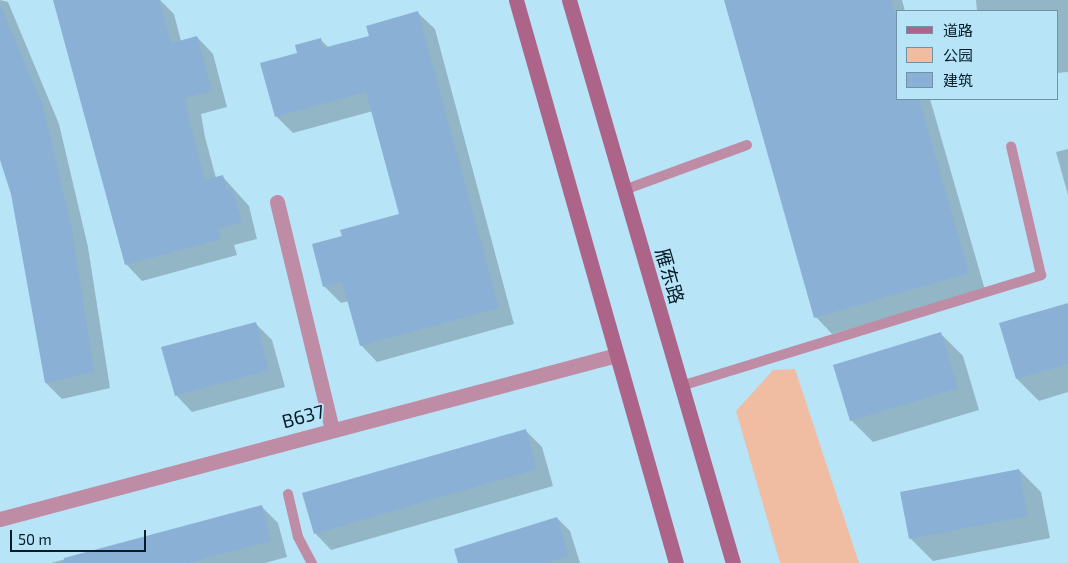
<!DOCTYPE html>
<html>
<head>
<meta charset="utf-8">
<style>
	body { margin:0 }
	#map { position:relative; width:1068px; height:563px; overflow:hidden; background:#b8e4f8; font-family:"Exo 2","Noto Sans SC",sans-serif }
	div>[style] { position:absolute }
	.green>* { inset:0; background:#f0bda3 }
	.shadow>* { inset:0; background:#0003 }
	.building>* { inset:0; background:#8bb0d5 }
	.service>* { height:10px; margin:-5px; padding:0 5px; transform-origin:5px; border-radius:5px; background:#bf8ca5 }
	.minor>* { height:15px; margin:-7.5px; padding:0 7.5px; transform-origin:7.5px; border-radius:7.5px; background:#bf8ca5 }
	.secondary>* { height:15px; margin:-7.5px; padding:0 7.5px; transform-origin:7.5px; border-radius:7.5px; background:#ad6489 }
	span { translate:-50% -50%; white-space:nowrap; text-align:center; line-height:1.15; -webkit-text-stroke:4px #b8e4f8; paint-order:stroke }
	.street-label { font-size:19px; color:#051b25 }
	.legend { position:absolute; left:896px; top:10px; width:162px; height:90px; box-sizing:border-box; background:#b8e4f8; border:1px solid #7094a4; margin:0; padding:6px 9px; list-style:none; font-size:15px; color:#051b25 }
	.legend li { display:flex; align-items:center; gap:10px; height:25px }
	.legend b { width:25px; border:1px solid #7094a4 }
	.scale { position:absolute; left:10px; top:530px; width:136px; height:22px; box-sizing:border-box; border:2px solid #051b25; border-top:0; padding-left:6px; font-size:15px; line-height:18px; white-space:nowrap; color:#051b25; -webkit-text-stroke:4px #b8e4f8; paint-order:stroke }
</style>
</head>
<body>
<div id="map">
	<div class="green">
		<div style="clip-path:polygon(795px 369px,859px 563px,780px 563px,736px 411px,773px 370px)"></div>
	</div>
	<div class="shadow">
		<div style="clip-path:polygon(0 0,8px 2px,59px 124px,88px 247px,110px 388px,62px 399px,46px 383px,13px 194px,0 156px)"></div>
		<div style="clip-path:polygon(54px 0,160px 0,174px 14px,181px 41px,197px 37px,213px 54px,227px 107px,201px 114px,205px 137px,216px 178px,223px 177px,249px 206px,257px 239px,234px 245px,237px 255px,142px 281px,126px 264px)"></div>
		<div style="clip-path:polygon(735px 0,902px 0,905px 11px,897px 11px,897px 99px,930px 99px,985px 290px,832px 334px,816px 317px)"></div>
		<div style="clip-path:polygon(976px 0,1068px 0,1068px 72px,1057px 73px,1057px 11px,977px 11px)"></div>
		<div style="clip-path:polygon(418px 13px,435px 29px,514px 324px,377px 362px,361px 345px,349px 301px,341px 303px,324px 286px,401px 214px,373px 111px,293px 133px,276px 116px,299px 54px,320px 39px,329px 48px,370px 36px)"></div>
		<div style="clip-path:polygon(1068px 149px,1068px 195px,1056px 152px)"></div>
		<div style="clip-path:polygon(1068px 304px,1068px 392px,1039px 401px,1017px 379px)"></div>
		<div style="clip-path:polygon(255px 323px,272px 340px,285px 387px,192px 412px,176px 395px)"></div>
		<div style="clip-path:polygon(941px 334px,963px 356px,979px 410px,873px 442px,851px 420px)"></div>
		<div style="clip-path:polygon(525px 430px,542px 447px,553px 486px,331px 550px,315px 533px)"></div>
		<div style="clip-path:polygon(1019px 470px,1041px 492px,1050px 538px,933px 561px,910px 538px)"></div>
		<div style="clip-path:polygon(261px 506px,278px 523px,287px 557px,265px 563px,51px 563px)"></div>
		<div style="clip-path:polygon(557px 518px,570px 531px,580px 563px,459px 563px)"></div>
	</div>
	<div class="building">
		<div style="clip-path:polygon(53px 0,159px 0,171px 43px,197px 36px,212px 91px,185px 98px,189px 119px,205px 180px,223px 175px,227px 190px,232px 188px,242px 222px,218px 229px,221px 239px,125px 265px)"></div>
		<div style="clip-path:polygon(724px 0,891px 0,897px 20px,897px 99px,919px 99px,969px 273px,814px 318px)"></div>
		<div style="clip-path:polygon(0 4px,43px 106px,72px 229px,94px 372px,45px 383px,11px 194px,0 160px)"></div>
		<div style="clip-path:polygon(418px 11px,499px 308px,360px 346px,342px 282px,323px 287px,312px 244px,342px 236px,340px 230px,399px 214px,366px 92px,275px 117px,260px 63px,297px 53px,295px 45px,321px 38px,323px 48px,369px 36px,366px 26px)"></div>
		<div style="clip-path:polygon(1068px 303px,1068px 364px,1016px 379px,999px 323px)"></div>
		<div style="clip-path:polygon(256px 322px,269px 370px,175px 396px,161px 347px)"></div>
		<div style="clip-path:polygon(941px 332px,958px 388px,850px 421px,833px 365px)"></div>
		<div style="clip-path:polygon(526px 429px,537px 469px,314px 534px,302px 493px)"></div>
		<div style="clip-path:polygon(1019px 469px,1028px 516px,909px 539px,900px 492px)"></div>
		<div style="clip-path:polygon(262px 505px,271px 541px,188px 563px,64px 563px,64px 558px)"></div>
		<div style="clip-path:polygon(557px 517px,569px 556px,546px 563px,458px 563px,454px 549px)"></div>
	</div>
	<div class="service">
		<div style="left:624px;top:190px;width:131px;rotate:-20.1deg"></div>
		<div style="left:681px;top:386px;width:377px;rotate:-17.1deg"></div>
		<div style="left:1041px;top:275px;width:132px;rotate:-103.1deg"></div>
		<div style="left:288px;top:494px;width:44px;rotate:76.9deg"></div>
		<div style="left:298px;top:537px;width:30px;rotate:62deg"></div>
	</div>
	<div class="minor">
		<div style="left:277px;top:202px;width:234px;rotate:76.4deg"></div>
		<div style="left:0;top:519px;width:638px;rotate:-14.89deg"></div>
	</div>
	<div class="secondary">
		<div style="left:516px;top:0;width:585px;rotate:74.14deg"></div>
		<div style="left:569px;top:0;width:586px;rotate:73.76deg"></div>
	</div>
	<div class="street-label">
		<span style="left:670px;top:276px;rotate:74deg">雁东路</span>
		<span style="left:303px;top:416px;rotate:-15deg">B637</span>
	</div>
	<ul class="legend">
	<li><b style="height:6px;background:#ad6489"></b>道路</li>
	<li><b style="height:14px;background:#f0bda3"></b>公园</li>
	<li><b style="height:14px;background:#8bb0d5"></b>建筑</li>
	</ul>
	<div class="scale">50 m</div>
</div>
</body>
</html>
